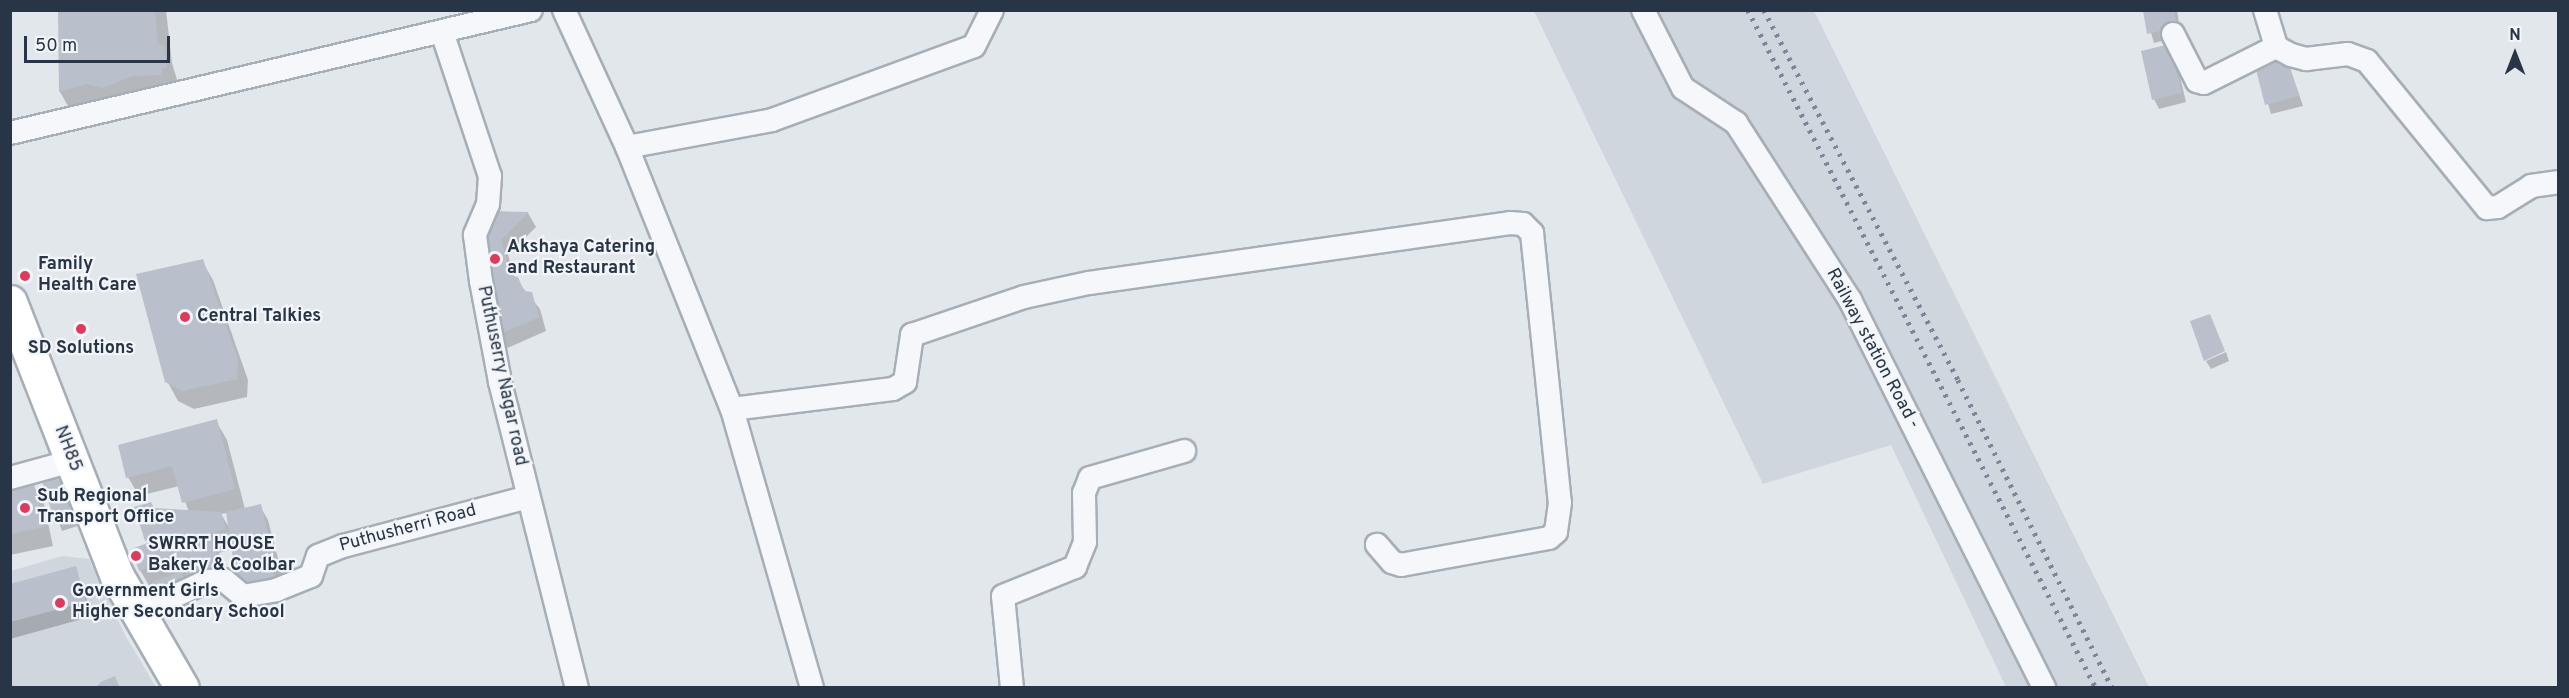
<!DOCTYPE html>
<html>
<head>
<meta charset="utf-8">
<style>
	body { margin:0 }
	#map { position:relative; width:2569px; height:698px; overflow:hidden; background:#e2e7ec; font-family:Overpass,sans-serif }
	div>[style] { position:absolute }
	.built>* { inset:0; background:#d0d6de }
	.shadow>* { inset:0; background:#0003 }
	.building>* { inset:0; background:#b9c0cb }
	.roads { filter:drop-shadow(2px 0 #a6aeb7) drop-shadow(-2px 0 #a6aeb7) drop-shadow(0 2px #a6aeb7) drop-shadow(0 -2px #a6aeb7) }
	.minor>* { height:22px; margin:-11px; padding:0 11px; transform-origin:11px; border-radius:11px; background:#f5f7fa }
	.primary>* { height:33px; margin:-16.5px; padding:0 16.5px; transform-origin:16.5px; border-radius:16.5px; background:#fff }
	.rail>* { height:4.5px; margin-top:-2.25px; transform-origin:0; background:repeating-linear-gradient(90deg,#7a8798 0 3px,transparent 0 9px) }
	.dots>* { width:16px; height:16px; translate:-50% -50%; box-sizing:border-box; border:3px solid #f2f5f9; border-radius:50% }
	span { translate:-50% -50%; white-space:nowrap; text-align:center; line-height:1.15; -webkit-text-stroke:4.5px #f2f5f9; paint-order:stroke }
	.poi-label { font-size:18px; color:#283546; font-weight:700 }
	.left { translate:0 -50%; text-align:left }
	.street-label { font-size:18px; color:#283546 }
	.frame { position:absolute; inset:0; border:12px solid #283546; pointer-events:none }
	.north { position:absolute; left:2485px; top:24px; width:60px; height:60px; -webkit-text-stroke:4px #f2f5f9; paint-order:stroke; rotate:0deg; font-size:16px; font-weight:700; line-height:24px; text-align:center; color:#283546 }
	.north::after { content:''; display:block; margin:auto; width:21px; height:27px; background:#283546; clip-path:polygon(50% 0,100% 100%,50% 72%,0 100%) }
	.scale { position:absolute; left:24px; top:36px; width:146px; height:27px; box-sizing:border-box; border:3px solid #283546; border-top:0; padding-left:8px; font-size:18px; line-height:21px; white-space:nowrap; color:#283546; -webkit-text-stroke:4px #f2f5f9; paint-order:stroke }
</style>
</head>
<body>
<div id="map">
	<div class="built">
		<div style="clip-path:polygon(1534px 11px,1814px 11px,2149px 687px,2006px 687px,1891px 445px,1763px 484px)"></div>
		<div style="clip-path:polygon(62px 556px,89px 559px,125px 635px,156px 687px,11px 688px,11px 571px)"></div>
	</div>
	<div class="shadow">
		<div style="clip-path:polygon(60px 10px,166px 10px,172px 63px,181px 93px,75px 118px,60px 92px)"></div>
		<div style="clip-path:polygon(2177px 10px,2181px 36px,2154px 43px,2145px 12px)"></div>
		<div style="clip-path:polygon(2175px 55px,2186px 102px,2159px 109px,2154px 99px)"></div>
		<div style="clip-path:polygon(2289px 65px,2303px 106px,2271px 114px,2257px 66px)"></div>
		<div style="clip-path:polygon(495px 212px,528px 213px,536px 227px,508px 255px,515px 278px,540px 309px,546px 331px,505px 349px,497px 335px)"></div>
		<div style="clip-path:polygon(202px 261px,213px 280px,248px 380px,247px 397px,194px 409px,178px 401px,167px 381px)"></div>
		<div style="clip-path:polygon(2226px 352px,2229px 361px,2211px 369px,2206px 361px)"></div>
		<div style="clip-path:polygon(evenodd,216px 421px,227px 440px,245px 509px,260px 506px,268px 520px,282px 574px,282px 595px,233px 549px,219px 553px,231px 588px,201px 599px,189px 576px,183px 578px,186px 583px,151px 589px,140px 570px,149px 545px,136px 508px,189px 512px,179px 486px,139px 496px,128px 477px,216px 421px,227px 513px,230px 529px,221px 514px,227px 513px,216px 421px,213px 531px,180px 546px,178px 542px,213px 531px)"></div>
		<div style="clip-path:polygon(44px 482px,87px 523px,62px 531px)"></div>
		<div style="clip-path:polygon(33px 485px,44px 504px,53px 546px,10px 555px,10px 490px)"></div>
		<div style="clip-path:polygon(75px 568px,93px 616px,10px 639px,10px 586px)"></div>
	</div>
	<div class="building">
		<div style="clip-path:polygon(58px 10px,155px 10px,158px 43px,164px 46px,167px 67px,162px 69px,162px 75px,132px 76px,103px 88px,87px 84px,59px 92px)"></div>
		<div style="clip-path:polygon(2174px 10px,2177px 27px,2147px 34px,2143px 11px)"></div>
		<div style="clip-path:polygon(2170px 44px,2182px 93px,2152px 100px,2141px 51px)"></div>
		<div style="clip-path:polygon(2284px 54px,2299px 96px,2265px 105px,2255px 66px)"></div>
		<div style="clip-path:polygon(494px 211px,529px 212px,501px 240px,511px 276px,518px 277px,524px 291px,532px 292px,539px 317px,496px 336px,481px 242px)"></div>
		<div style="clip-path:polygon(203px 259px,238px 360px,237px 379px,182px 391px,165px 382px,136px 274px)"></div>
		<div style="clip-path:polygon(2210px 314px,2225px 351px,2204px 361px,2190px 321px)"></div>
		<div style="clip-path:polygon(217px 419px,235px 489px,182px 503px,172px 466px,126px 478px,118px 445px)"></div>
		<div style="clip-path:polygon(70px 472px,83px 513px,55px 522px,42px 481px)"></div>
		<div style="clip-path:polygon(34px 484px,44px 527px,10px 534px,10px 489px)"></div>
		<div style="clip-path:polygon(151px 502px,154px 508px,221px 512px,226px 529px,178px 543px,174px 532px,145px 541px,134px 507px)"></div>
		<div style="clip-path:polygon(261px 504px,274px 558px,274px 580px,254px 588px,236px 579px,226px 512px)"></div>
		<div style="clip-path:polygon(173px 534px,178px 545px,210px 535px,222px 569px,189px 581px,180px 557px,139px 571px,131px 549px)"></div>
		<div style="clip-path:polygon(76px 566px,86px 602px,10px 622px,10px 584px)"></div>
		<div style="clip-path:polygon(181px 572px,186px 585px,157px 595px,152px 582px)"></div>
		<div style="clip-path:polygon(115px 676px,120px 688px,95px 688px,101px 682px)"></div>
	</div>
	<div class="roads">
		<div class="minor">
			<div style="left:564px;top:10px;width:151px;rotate:65.3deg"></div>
			<div style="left:627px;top:147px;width:282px;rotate:68.2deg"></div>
			<div style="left:732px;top:409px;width:290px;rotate:74deg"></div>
			<div style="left:1643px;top:10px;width:88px;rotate:62.9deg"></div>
			<div style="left:1683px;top:88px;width:64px;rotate:33.4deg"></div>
			<div style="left:1736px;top:123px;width:211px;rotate:57.2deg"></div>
			<div style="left:1850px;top:300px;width:434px;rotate:63.4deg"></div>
			<div style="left:2265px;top:10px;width:39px;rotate:73deg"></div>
			<div style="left:2276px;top:47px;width:17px;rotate:28deg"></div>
			<div style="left:2291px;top:55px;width:16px;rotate:15deg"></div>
			<div style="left:2306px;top:59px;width:42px;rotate:-6.8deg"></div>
			<div style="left:2348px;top:54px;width:20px;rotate:20deg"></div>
			<div style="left:2367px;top:61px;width:190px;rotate:50.8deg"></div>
			<div style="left:2487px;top:208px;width:11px;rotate:-5deg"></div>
			<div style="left:2498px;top:207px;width:39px;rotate:-32deg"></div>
			<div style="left:2531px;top:186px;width:27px;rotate:-8deg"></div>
			<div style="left:442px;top:32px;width:152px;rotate:71.6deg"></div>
			<div style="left:490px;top:176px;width:28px;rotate:94deg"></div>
			<div style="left:488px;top:204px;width:34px;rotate:113deg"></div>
			<div style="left:475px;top:235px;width:46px;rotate:82.6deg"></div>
			<div style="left:481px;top:281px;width:103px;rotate:79.3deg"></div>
			<div style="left:500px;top:382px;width:316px;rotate:75.9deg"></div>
			<div style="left:2173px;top:34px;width:53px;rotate:62.9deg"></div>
			<div style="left:2197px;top:81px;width:7px;rotate:16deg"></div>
			<div style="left:2204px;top:83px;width:80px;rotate:-26.6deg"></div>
			<div style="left:10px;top:133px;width:535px;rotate:-13.28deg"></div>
			<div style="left:627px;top:147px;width:147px;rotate:-10.5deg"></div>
			<div style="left:772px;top:120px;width:215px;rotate:-20.1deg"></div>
			<div style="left:974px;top:46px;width:40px;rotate:-63.4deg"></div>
			<div style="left:732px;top:409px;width:162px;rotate:-7.1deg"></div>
			<div style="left:893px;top:389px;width:14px;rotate:-30deg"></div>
			<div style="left:905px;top:382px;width:48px;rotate:-81.5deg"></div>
			<div style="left:912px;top:335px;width:118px;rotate:-18.7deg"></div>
			<div style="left:1024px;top:297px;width:66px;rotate:-12.2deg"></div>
			<div style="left:1089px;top:283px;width:425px;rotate:-8.1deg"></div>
			<div style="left:1510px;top:223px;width:13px;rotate:4deg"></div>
			<div style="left:1523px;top:224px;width:13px;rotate:45deg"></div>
			<div style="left:1532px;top:233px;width:271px;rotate:84.1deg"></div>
			<div style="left:1560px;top:503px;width:29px;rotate:98deg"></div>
			<div style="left:1556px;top:532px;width:9px;rotate:139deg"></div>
			<div style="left:1549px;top:538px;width:150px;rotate:169.7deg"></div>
			<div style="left:1401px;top:565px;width:9px;rotate:-162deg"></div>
			<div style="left:1392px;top:562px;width:23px;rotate:-131deg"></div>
			<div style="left:10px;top:478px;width:64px;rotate:-15.3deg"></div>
			<div style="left:138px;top:613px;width:76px;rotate:-24.9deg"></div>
			<div style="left:207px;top:581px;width:17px;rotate:-3deg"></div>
			<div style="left:224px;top:580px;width:25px;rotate:40deg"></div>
			<div style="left:243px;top:596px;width:34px;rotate:-10deg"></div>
			<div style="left:276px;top:590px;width:38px;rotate:-22deg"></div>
			<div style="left:311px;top:576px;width:21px;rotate:-71deg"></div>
			<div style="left:318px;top:556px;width:27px;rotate:-22deg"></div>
			<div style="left:343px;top:546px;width:191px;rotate:-14.8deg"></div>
			<div style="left:1012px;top:688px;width:92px;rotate:-95.6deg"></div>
			<div style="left:1003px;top:596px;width:78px;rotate:-21.9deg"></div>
			<div style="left:1075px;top:567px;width:27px;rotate:-68deg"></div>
			<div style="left:1085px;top:542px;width:49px;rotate:-91.2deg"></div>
			<div style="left:1084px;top:493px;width:16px;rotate:-68deg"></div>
			<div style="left:1090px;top:478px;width:98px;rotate:-16deg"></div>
		</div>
		<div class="primary">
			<div style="left:10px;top:302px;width:294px;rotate:68.7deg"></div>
			<div style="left:117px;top:576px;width:129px;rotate:59.9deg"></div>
		</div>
	</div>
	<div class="rail">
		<div style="left:1748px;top:10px;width:762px;rotate:62.83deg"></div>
		<div style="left:1764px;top:10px;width:418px;rotate:62.3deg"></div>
		<div style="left:1958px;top:380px;width:344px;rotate:63.4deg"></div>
	</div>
	<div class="dots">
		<div style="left:495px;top:259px;background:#de3a5c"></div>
		<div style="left:25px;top:276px;background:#de3a5c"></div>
		<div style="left:185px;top:317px;background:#de3a5c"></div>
		<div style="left:81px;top:329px;background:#de3a5c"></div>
		<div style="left:25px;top:508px;background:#de3a5c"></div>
		<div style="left:136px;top:556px;background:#de3a5c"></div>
		<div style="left:60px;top:603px;background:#de3a5c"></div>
	</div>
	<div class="poi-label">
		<span class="left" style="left:507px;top:259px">Akshaya Catering<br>and Restaurant</span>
		<span class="left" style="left:38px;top:276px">Family<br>Health Care</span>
		<span class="left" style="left:197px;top:317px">Central Talkies</span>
		<span style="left:81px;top:349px">SD Solutions</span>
		<span class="left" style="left:37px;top:508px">Sub Regional<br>Transport Office</span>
		<span class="left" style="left:148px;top:556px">SWRRT HOUSE<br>Bakery &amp; Coolbar</span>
		<span class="left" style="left:72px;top:603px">Government Girls<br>Higher Secondary School</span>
	</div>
	<div class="street-label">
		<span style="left:1872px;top:349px;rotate:62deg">Railway station Road -</span>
		<span style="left:501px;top:376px;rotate:78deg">Puthuserry Nagar road</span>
		<span style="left:67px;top:449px;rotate:69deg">NH85</span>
		<span style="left:408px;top:529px;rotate:-15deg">Puthusherri Road</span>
	</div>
	<div class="frame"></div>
	<div class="north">N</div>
	<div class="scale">50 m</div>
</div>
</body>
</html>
